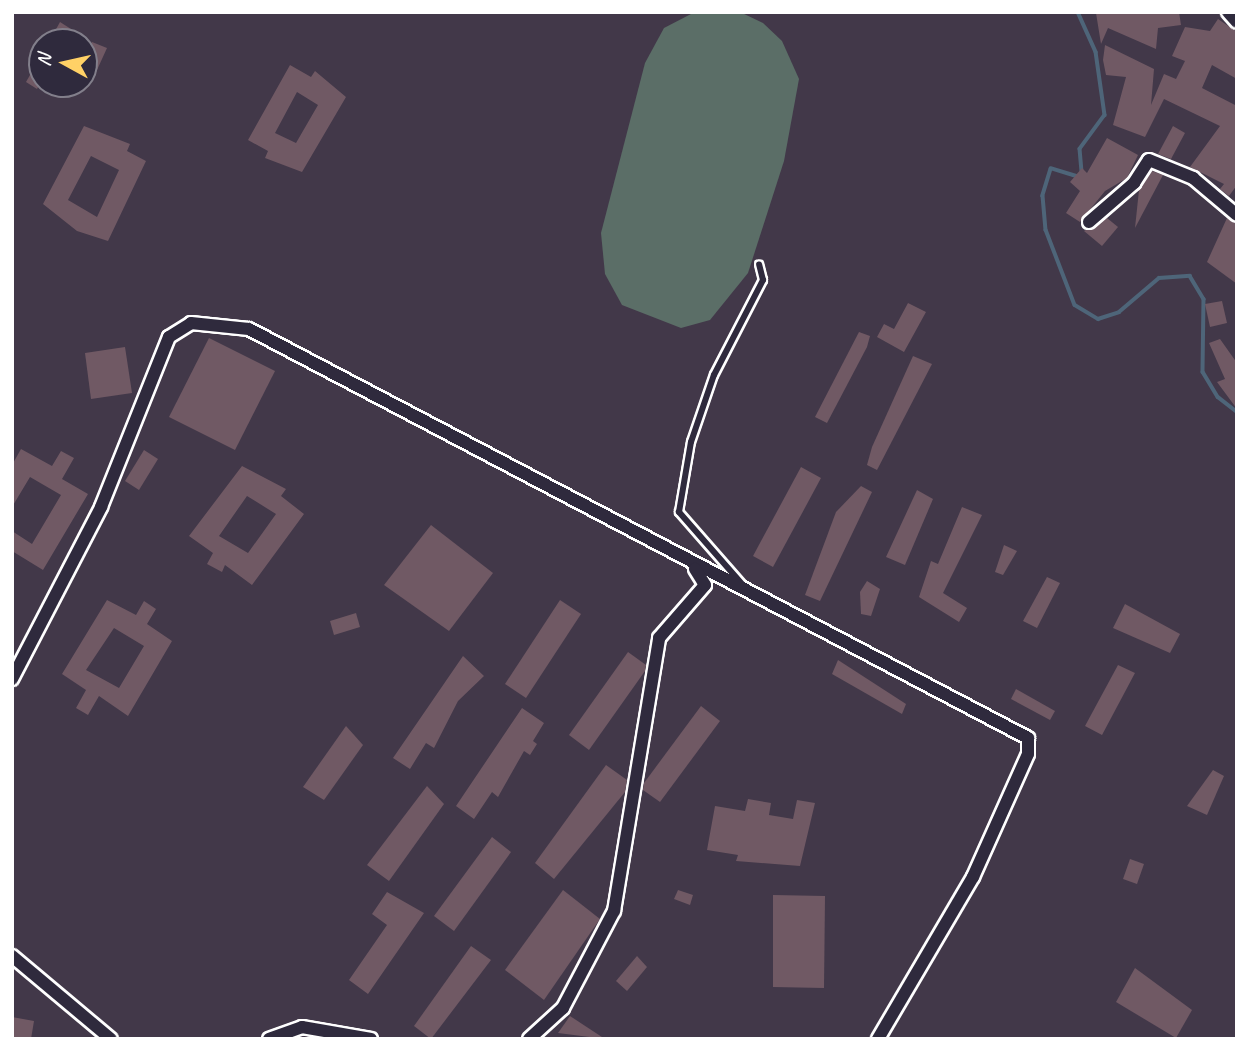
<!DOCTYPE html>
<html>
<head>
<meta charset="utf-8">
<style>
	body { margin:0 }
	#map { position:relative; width:1249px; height:1051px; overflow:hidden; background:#423849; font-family:Caveat,sans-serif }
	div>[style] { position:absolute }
	.green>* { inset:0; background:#5b6e67 }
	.stream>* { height:3.5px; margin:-1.75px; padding:0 1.75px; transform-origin:1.75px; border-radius:1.75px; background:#4e6579 }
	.building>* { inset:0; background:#705964 }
	.roads { filter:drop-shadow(2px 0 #fff) drop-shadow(-2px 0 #fff) drop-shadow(0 2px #fff) drop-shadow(0 -2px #fff) }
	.service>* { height:6px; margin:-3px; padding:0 3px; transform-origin:3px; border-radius:3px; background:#2f2a3d }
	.minor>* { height:12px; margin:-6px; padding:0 6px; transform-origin:6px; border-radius:6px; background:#2f2a3d }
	span { translate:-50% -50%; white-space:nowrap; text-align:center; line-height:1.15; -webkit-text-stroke:5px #2f2a3d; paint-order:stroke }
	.frame { position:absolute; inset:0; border:14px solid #fff; pointer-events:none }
	.north { position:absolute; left:28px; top:28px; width:70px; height:70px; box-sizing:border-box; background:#2f2a3d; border:2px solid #827f8b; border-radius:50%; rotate:278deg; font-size:19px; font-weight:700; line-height:28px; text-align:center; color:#fff }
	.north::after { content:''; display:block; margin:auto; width:24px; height:32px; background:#ffd166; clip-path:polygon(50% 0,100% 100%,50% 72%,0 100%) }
</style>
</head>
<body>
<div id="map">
	<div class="green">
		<div style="clip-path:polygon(691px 14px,740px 12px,763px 23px,782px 41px,799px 79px,784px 161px,748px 273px,710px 320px,681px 328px,622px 305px,605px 274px,601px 233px,645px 63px,664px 28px)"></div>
	</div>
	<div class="stream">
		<div style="left:1078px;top:12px;width:44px;rotate:65.8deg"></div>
		<div style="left:1096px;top:52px;width:64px;rotate:81.9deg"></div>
		<div style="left:1105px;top:115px;width:42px;rotate:126.3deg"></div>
		<div style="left:1080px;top:149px;width:23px;rotate:85deg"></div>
		<div style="left:1078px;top:177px;width:28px;rotate:-163deg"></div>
		<div style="left:1051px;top:169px;width:28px;rotate:107deg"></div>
		<div style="left:1043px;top:196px;width:34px;rotate:85deg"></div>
		<div style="left:1046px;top:230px;width:80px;rotate:68.9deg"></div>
		<div style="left:1075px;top:305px;width:27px;rotate:31deg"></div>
		<div style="left:1098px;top:319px;width:22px;rotate:-18deg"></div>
		<div style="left:1119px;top:312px;width:52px;rotate:-40.4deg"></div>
		<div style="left:1159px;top:278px;width:31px;rotate:-4deg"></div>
		<div style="left:1190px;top:276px;width:27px;rotate:59deg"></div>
		<div style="left:1204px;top:299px;width:73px;rotate:90.8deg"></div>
		<div style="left:1203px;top:372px;width:29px;rotate:59deg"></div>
		<div style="left:1218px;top:397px;width:24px;rotate:38deg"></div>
	</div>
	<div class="building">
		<div style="clip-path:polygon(1179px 12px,1181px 25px,1158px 28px,1156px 49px,1108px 28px,1101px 44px,1096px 13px)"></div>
		<div style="clip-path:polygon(1218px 19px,1237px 32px,1237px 79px,1212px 65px,1202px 88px,1237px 106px,1237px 185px,1229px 196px,1220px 189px,1224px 184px,1190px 167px,1220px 126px,1164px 99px,1145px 137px,1113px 125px,1126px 77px,1106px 75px,1103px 60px,1105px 45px,1154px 69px,1151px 105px,1164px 74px,1176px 79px,1185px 61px,1172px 56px,1185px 27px,1210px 31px)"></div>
		<div style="clip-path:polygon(60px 22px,71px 29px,64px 42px,49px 42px)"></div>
		<div style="clip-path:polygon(92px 42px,107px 48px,92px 81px,84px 77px,84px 59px)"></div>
		<div style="clip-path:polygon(42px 54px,42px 80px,37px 89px,26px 82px)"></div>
		<div style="clip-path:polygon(evenodd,290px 65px,311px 77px,315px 71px,346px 97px,302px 172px,265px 158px,268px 151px,248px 140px,290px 65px,297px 92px,318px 105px,296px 143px,275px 133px,297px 92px)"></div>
		<div style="clip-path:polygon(evenodd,84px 126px,130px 144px,127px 151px,146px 161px,108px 241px,77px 231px,43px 204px,84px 126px,91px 156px,119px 170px,97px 217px,68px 200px,91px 156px)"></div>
		<div style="clip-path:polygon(1173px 126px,1185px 133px,1171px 159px,1158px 154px)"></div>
		<div style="clip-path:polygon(1107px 138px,1138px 155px,1127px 178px,1105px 191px,1080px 222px,1066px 213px,1080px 191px,1070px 182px,1082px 168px,1087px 173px)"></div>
		<div style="clip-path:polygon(1152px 171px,1163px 175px,1135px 228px,1139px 190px)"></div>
		<div style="clip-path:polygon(1107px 218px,1118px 227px,1102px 246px,1084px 231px)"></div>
		<div style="clip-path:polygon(1227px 218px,1237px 224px,1237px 284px,1207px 262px)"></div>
		<div style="clip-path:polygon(1222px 301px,1227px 323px,1210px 327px,1205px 304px)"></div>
		<div style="clip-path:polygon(908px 303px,926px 312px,904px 352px,877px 337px,884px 324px,894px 329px)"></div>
		<div style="clip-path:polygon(859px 332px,870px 336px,867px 347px,827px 423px,815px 417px)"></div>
		<div style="clip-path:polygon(209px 338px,275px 371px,235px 450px,169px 417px)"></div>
		<div style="clip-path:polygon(1220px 339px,1237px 363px,1237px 409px,1217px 382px,1225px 379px,1209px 343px)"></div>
		<div style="clip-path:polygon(125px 347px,132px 393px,91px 399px,85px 353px)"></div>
		<div style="clip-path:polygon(913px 356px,932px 364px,877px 470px,867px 465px,872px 447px)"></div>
		<div style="clip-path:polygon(21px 449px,52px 466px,61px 451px,74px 458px,62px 479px,88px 494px,43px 570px,12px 551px,12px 531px,32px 544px,61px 495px,30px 477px,12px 507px,12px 465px)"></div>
		<div style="clip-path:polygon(144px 450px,158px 459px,139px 490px,125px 481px)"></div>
		<div style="clip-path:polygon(evenodd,242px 466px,286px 489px,281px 496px,304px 514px,252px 585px,225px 565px,222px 572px,207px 564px,213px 553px,189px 536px,242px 466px,247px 496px,276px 514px,248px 553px,219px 536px,247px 496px)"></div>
		<div style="clip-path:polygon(801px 467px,821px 478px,773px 567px,753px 556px)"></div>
		<div style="clip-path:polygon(861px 486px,872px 492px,820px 601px,805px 595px,836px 512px)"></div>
		<div style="clip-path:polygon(917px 490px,933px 499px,905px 565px,886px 557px)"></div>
		<div style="clip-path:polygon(962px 507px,982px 515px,943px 593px,967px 608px,959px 622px,919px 597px,931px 561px,938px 564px)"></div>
		<div style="clip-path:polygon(431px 525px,493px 573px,449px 631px,384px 585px)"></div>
		<div style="clip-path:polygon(1004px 545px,1017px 551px,1003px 575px,995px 572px)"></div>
		<div style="clip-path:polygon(1047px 577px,1060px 583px,1037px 628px,1023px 621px)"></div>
		<div style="clip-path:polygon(867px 581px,880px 589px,871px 616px,861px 614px,860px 592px)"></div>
		<div style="clip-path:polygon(evenodd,107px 600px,136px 615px,144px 601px,156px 609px,147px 624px,172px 641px,128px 716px,99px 696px,88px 715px,76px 708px,86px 690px,62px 674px,107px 600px,114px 628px,144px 646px,119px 688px,86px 670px,114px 628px)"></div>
		<div style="clip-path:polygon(560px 600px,581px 614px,526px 698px,505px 684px)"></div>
		<div style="clip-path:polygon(1125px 604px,1180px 634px,1170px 653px,1113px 628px)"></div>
		<div style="clip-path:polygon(356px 613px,360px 627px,334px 635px,330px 621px)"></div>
		<div style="clip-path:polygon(628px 652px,646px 665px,645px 671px,589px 750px,569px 735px)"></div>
		<div style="clip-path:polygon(463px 656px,484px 676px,458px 701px,434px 748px,426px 743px,410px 769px,393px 758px)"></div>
		<div style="clip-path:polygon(838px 660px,906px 704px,902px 714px,832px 674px)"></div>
		<div style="clip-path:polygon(1118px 665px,1135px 673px,1102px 735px,1085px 726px)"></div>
		<div style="clip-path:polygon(1016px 689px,1055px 711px,1050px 720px,1011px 699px)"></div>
		<div style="clip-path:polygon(701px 706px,720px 721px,660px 802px,643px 790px,644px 783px)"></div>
		<div style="clip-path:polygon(522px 708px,544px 723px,533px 741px,537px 744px,530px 755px,524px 751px,498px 797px,492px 792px,474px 819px,456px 806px)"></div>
		<div style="clip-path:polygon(346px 726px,363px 745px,324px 800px,303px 787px)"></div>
		<div style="clip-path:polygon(606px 765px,627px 780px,625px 792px,554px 879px,535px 863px)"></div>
		<div style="clip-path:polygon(1213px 770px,1224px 776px,1207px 815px,1187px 806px)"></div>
		<div style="clip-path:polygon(427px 786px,444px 804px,389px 881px,367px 865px)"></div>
		<div style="clip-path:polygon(748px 799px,771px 803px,769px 815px,793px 819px,797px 800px,815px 803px,800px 866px,736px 861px,738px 855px,707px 850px,715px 806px,745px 811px)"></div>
		<div style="clip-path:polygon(492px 837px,511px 852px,454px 931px,434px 916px)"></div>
		<div style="clip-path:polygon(1130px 859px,1144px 864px,1137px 884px,1123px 879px)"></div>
		<div style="clip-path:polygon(563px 890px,600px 919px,544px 1000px,505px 970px)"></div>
		<div style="clip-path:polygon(678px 890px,693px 895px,690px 905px,674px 899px)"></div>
		<div style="clip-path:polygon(387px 892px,424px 913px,368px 994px,349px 980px,387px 925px,372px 914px)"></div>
		<div style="clip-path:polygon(773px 895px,825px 896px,824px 988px,773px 987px)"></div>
		<div style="clip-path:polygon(471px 946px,491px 960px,431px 1039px,414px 1026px)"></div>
		<div style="clip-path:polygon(637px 956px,647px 967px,627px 991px,616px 981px)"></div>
		<div style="clip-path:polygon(1135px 968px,1192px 1010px,1176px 1038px,1116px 1002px)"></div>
		<div style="clip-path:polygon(570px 1016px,605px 1039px,558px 1033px)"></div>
		<div style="clip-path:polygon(12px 1017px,34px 1021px,31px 1039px,12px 1039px)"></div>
	</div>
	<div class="roads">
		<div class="service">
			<div style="left:742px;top:584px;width:96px;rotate:-131.2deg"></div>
			<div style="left:679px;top:512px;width:71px;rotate:-80.3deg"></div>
			<div style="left:691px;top:442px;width:71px;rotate:-71.1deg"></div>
			<div style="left:714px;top:375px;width:107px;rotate:-62.7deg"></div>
			<div style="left:763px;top:280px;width:16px;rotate:-104deg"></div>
		</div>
		<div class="minor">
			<div style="left:1228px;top:12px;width:13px;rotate:48deg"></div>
			<div style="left:1089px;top:222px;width:60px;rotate:-40.9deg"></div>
			<div style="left:1134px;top:183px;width:27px;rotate:-57deg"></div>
			<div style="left:1149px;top:160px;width:48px;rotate:22.2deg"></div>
			<div style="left:1193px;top:178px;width:57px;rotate:40.1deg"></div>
			<div style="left:12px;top:679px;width:194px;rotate:-62.6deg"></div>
			<div style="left:101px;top:507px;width:183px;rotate:-68.2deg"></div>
			<div style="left:169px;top:337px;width:26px;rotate:-32deg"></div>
			<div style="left:191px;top:323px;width:58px;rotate:5.9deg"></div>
			<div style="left:249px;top:329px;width:880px;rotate:27.7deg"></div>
			<div style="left:1028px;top:738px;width:16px;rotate:90deg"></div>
			<div style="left:1028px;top:754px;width:135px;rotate:114.1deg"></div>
			<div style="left:973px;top:877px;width:188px;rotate:120.4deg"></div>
			<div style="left:12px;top:956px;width:129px;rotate:40deg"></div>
			<div style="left:269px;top:1039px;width:35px;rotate:-20deg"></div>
			<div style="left:302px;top:1027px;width:70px;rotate:9.9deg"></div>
			<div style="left:529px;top:1039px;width:46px;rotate:-42.4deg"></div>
			<div style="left:563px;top:1008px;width:110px;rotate:-62.3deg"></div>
			<div style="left:614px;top:911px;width:277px;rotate:-80.6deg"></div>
			<div style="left:659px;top:638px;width:70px;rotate:-49deg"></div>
			<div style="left:705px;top:585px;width:19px;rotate:-122deg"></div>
		</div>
	</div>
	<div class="frame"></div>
	<div class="north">N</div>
</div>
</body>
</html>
